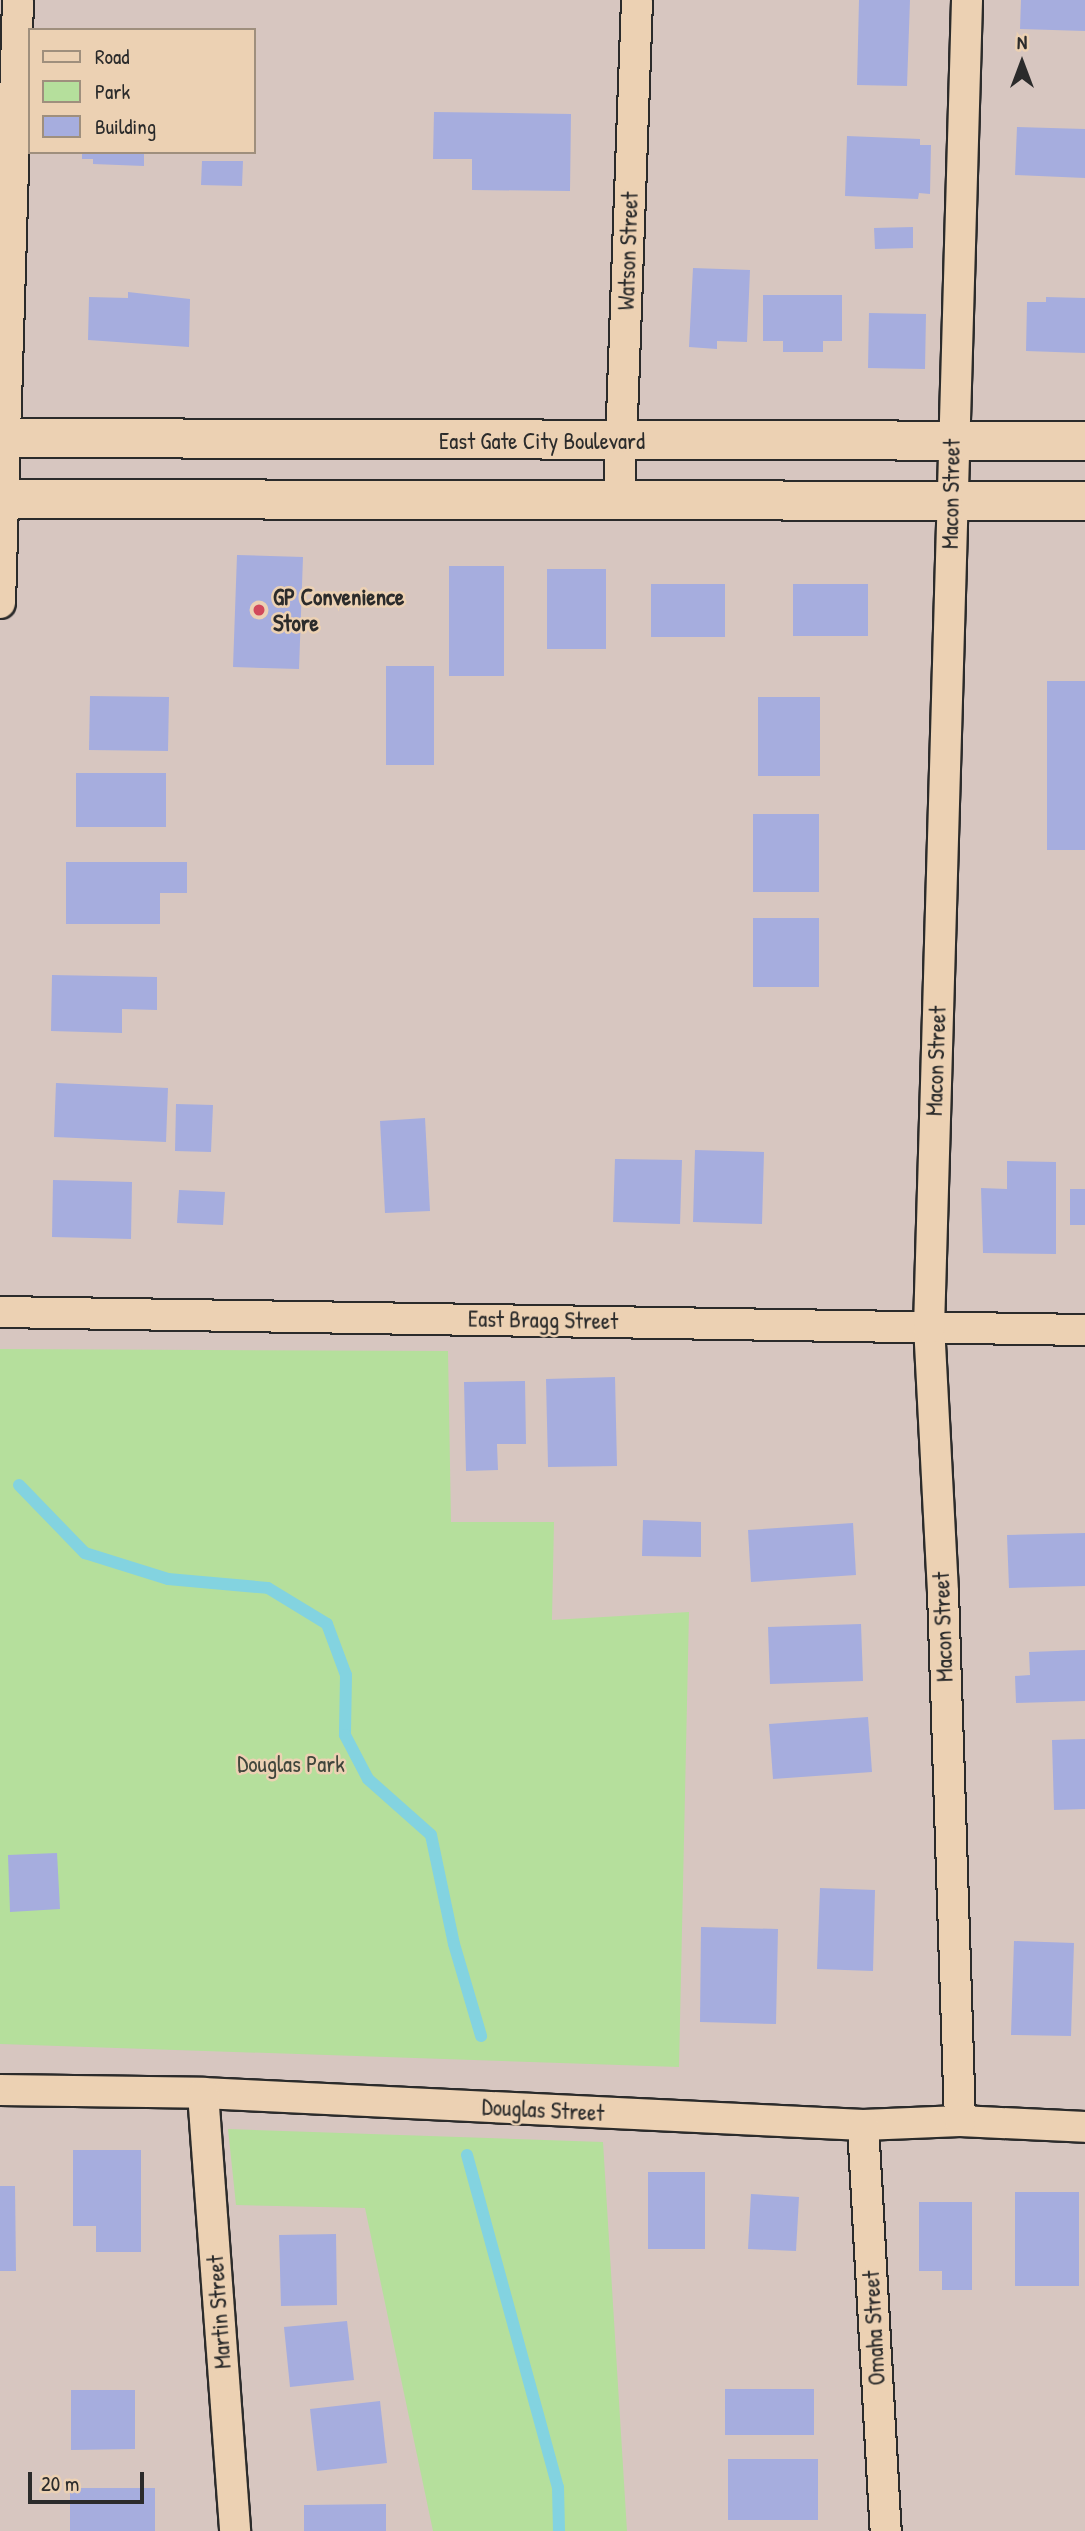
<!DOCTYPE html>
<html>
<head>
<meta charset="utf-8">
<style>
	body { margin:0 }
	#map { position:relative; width:1085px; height:2531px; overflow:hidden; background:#d7c6c0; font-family:"Patrick Hand",sans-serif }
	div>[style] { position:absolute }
	.green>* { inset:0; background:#b5df9c }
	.stream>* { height:12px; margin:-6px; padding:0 6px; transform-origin:6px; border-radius:6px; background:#83d3e0 }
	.building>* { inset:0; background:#a6adde }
	.roads { filter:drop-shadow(2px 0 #2b2b2b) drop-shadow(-2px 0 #2b2b2b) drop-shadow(0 2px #2b2b2b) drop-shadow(0 -2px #2b2b2b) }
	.street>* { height:30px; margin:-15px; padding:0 15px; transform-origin:15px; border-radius:15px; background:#ecd1b3 }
	.primary>* { height:38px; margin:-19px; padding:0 19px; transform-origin:19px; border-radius:19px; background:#ecd1b3 }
	.dots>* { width:19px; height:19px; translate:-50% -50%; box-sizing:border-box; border:4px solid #ecd1b3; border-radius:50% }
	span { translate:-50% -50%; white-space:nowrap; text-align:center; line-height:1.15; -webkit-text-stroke:5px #ecd1b3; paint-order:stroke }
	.street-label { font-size:23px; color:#2b2b2b }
	.poi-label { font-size:23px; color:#2b2b2b; font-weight:700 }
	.left { translate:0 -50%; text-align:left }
	.park-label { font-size:23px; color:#40463c }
	.legend { position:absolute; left:28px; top:28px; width:228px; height:126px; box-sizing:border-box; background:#ecd1b3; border:2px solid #9f8f7d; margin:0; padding:9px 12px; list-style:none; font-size:21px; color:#2b2b2b }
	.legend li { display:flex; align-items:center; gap:14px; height:35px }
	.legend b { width:35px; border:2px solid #9f8f7d }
	.north { position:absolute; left:987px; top:28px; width:70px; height:70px; -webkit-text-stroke:5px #ecd1b3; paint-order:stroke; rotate:0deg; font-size:19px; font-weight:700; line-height:28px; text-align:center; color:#2b2b2b }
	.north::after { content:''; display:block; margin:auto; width:24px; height:32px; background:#2b2b2b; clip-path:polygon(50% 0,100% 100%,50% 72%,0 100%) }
	.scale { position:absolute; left:28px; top:2472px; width:116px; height:32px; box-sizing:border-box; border:4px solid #2b2b2b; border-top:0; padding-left:9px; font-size:21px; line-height:24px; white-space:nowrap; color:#2b2b2b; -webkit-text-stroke:5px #ecd1b3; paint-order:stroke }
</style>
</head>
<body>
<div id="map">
	<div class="green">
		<div style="clip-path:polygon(0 1349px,448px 1351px,451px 1522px,554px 1522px,552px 1620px,689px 1612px,679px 2067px,0 2044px)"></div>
		<div style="clip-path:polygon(228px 2129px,603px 2142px,627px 2531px,433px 2531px,365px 2208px,236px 2205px)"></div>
	</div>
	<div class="stream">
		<div style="left:19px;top:1485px;width:95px;rotate:45.9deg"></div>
		<div style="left:85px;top:1553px;width:87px;rotate:17.4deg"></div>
		<div style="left:168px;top:1579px;width:100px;rotate:5.1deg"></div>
		<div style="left:268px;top:1588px;width:69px;rotate:31.4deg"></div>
		<div style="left:327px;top:1624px;width:54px;rotate:69.6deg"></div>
		<div style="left:346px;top:1675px;width:60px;rotate:91deg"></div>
		<div style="left:345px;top:1735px;width:50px;rotate:62.4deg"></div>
		<div style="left:368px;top:1779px;width:84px;rotate:41.6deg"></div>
		<div style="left:431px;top:1835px;width:111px;rotate:78.1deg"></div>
		<div style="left:454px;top:1944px;width:96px;rotate:73.6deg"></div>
		<div style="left:467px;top:2155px;width:344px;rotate:74.7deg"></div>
		<div style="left:558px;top:2487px;width:44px;rotate:88.7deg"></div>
	</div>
	<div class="building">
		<div style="clip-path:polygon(859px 0,910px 0,907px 86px,857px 85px)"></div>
		<div style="clip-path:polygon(1021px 0,1085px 0,1085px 31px,1020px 29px)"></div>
		<div style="clip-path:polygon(434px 112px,571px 114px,570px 191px,472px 190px,472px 159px,433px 159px)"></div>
		<div style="clip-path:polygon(1017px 127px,1085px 129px,1085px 178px,1015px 175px)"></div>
		<div style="clip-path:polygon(847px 136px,920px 139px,920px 145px,931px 145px,930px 194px,919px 193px,918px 199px,845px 196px)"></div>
		<div style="clip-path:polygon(82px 152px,144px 152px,144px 166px,93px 164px,93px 159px,82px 159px)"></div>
		<div style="clip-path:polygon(202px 161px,243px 161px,242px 186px,201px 185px)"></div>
		<div style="clip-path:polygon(913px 227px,913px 248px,875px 249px,874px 228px)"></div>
		<div style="clip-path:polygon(693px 268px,750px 270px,747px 342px,717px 341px,717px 349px,689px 347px)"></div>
		<div style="clip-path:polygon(128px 292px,190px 299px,189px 347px,88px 340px,89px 297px,128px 298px)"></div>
		<div style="clip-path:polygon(763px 295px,842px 295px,842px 341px,823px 341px,823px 352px,783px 352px,783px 341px,763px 341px)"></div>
		<div style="clip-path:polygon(1046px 297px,1085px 298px,1085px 353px,1026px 351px,1027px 302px,1046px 302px)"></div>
		<div style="clip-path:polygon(869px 313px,926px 314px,925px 369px,868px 368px)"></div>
		<div style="clip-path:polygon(237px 555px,303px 557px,299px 669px,233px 667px)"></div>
		<div style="clip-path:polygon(449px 566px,504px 566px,504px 676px,449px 676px)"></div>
		<div style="clip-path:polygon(547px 569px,606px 569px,606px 649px,547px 649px)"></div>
		<div style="clip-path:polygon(651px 584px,725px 584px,725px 637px,651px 637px)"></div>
		<div style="clip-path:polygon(793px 584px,868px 584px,868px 636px,793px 636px)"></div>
		<div style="clip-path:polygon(386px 666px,434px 666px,434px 765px,386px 765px)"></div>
		<div style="clip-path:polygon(1047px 681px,1085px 681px,1085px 850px,1047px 850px)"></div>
		<div style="clip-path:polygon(90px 696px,169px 697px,168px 751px,89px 750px)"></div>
		<div style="clip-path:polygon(758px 697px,820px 697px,820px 776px,758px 776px)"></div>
		<div style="clip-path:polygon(76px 773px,166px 773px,166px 827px,76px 827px)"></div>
		<div style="clip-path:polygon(753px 814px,819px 814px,819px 892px,753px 892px)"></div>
		<div style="clip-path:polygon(66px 862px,187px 862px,187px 893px,160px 893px,160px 924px,66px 924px)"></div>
		<div style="clip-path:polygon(753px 918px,819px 918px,819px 987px,753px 987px)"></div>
		<div style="clip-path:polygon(52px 975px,157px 977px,157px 1010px,122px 1009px,122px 1033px,51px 1031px)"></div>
		<div style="clip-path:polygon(56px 1083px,168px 1088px,166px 1142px,54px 1137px)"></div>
		<div style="clip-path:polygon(176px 1104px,213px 1105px,211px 1152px,175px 1151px)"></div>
		<div style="clip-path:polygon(425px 1118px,430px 1211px,385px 1213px,380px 1121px)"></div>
		<div style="clip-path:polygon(695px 1150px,764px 1152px,762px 1224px,693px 1222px)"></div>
		<div style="clip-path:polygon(615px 1159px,682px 1160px,680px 1224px,613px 1222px)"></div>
		<div style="clip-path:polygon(1007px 1161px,1056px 1162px,1056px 1254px,983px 1253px,981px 1188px,1007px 1189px)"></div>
		<div style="clip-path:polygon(53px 1180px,132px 1182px,131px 1239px,52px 1237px)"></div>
		<div style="clip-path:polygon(1070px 1189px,1085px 1189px,1085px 1225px,1070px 1225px)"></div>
		<div style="clip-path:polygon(179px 1190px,225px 1192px,223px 1225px,177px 1223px)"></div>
		<div style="clip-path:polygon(615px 1377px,617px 1466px,548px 1467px,546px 1379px)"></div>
		<div style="clip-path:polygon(525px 1381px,526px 1444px,497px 1444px,498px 1470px,466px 1471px,464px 1382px)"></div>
		<div style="clip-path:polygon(643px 1520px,701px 1522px,701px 1557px,642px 1556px)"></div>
		<div style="clip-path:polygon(853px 1523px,856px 1575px,751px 1582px,748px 1530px)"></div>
		<div style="clip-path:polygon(1085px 1533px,1085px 1586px,1009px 1588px,1007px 1535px)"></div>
		<div style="clip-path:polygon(861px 1624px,863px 1681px,770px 1684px,768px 1627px)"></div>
		<div style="clip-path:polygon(1085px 1650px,1085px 1701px,1016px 1703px,1015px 1676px,1030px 1675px,1029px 1652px)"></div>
		<div style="clip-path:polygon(868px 1717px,872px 1772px,773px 1779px,769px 1724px)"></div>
		<div style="clip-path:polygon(1085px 1739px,1085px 1809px,1054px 1810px,1052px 1740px)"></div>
		<div style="clip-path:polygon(57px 1853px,60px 1909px,10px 1912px,8px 1855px)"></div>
		<div style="clip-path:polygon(820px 1888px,875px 1890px,873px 1971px,817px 1969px)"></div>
		<div style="clip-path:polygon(701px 1927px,778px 1929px,776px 2024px,700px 2022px)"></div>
		<div style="clip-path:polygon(1014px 1941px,1074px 1943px,1071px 2036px,1011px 2035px)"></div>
		<div style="clip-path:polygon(73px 2150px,141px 2150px,141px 2252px,96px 2252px,96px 2226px,73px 2226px)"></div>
		<div style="clip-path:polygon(648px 2172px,705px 2172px,705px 2249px,648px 2249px)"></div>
		<div style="clip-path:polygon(0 2186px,15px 2186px,16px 2271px,0 2271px)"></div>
		<div style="clip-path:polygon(1015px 2192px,1079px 2192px,1079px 2286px,1015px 2286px)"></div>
		<div style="clip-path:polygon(751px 2194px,799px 2197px,796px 2251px,748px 2249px)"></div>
		<div style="clip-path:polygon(919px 2202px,972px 2202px,972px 2290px,942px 2290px,942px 2271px,919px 2271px)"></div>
		<div style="clip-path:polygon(336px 2234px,337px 2305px,281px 2306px,279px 2235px)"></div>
		<div style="clip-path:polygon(347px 2321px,354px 2380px,290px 2387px,284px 2327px)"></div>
		<div style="clip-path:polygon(725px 2389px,814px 2389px,814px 2435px,725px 2435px)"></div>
		<div style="clip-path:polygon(71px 2390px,135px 2390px,135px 2449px,71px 2450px)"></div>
		<div style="clip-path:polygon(380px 2401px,387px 2463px,317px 2471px,310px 2409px)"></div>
		<div style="clip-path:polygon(728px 2459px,818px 2459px,818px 2520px,728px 2520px)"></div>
		<div style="clip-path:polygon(70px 2488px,155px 2488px,155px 2531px,70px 2531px)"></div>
		<div style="clip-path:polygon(386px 2504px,386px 2531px,304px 2531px,304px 2505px)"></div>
	</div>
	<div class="roads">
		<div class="street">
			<div style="left:619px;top:501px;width:501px;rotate:-87.94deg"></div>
			<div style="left:0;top:603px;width:603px;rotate:-88.29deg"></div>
			<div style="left:0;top:1312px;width:1085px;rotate:0.95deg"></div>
			<div style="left:0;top:2090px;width:203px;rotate:0.8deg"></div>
			<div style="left:203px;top:2093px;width:661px;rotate:2.78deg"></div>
			<div style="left:863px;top:2125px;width:97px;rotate:-2.4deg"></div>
			<div style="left:960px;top:2121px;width:125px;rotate:2.7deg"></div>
			<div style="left:203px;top:2093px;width:439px;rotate:85.8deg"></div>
			<div style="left:960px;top:2121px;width:529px;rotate:-91.84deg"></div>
			<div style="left:943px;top:1592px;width:264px;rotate:-93deg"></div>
			<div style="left:929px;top:1328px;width:1329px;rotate:-88.36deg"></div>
			<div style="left:863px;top:2125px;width:407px;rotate:86.8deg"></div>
		</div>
		<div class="primary">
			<div style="left:0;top:438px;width:1085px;rotate:0.16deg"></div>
			<div style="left:0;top:499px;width:1085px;rotate:0.11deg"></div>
		</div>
	</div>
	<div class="dots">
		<div style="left:259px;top:610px;background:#d1495b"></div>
	</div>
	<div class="street-label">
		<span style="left:628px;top:251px;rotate:-88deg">Watson Street</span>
		<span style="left:542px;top:441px">East Gate City Boulevard</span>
		<span style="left:951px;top:494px;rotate:-89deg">Macon Street</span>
		<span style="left:936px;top:1061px;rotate:-88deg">Macon Street</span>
		<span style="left:543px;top:1320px;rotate:1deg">East Bragg Street</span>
		<span style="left:943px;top:1627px;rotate:-92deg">Macon Street</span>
		<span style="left:543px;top:2110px;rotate:3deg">Douglas Street</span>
		<span style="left:219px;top:2312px;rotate:-94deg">Martin Street</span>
		<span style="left:874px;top:2328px;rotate:-93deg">Omaha Street</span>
	</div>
	<div class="poi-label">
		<span class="left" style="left:273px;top:610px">GP Convenience<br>Store</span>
	</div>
	<div class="park-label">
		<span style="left:291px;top:1764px">Douglas Park</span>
	</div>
	<ul class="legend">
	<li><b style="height:9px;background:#ecd1b3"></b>Road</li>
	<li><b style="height:19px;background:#b5df9c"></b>Park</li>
	<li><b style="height:19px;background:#a6adde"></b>Building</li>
	</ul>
	<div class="north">N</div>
	<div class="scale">20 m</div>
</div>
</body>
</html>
